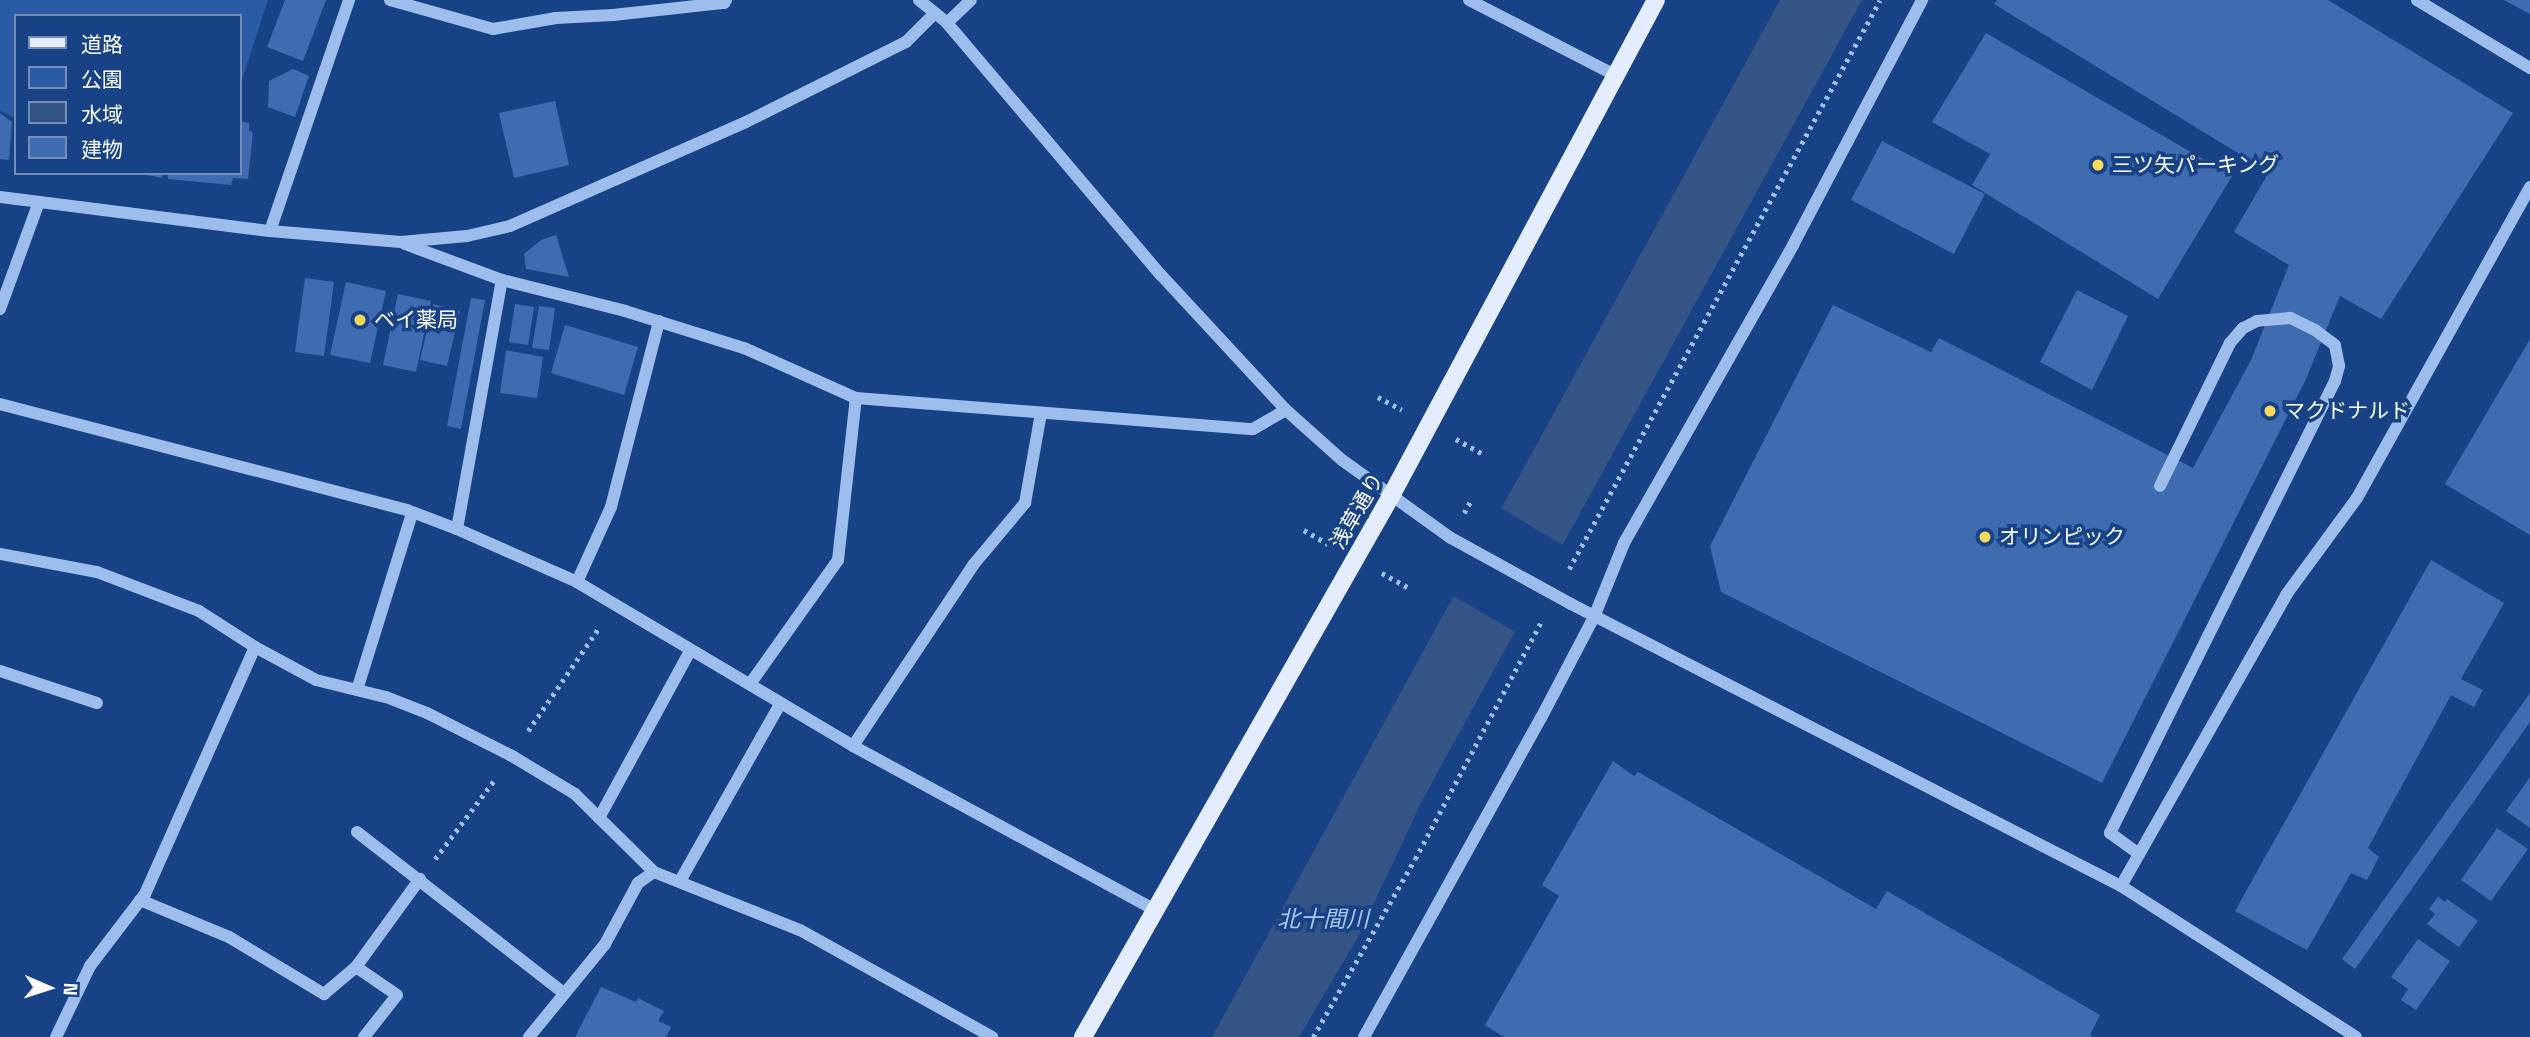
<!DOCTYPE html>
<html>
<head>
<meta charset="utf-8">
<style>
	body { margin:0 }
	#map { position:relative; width:2530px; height:1037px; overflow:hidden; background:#174286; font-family:"Space Grotesk","Noto Sans JP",sans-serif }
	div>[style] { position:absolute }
	.green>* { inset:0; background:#2a5ba5 }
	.water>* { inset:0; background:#345486 }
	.pier>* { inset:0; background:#174286 }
	.building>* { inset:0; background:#3f6cb0 }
	.path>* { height:4.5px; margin-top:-2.25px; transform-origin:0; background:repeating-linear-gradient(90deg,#9dbded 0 3.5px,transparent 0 8.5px) }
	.minor>* { height:12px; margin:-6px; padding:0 6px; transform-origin:6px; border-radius:6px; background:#9dbded }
	.major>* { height:18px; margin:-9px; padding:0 9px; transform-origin:9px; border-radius:9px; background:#e3edff }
	.minor-bridge>* { height:12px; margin:-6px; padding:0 6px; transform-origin:6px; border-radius:6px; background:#9dbded }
	.dots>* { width:19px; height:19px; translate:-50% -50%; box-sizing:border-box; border:4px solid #174286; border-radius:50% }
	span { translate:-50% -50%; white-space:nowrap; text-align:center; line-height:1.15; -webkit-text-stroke:7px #174286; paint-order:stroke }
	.poi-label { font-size:21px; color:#fff }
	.left { translate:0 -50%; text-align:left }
	.street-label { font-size:21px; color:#fff }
	.water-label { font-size:23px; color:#a8c8f5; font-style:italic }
	.legend { position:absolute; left:14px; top:14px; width:228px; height:161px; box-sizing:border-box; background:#174286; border:2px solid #748eb6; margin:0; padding:9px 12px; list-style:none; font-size:21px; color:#fff }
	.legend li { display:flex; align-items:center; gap:14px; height:35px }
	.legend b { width:35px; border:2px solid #748eb6 }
	.north { position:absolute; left:14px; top:953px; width:70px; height:70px; -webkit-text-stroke:5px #174286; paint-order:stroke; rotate:93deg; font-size:19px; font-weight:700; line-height:28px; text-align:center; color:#fff }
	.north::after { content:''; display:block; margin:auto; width:24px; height:32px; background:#fff; clip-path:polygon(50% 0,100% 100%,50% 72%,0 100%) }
</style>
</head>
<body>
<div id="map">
	<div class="green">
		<div style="clip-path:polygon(0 0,268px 0,240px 86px,240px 16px,16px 16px,16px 118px,0 111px)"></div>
	</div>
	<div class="water">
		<div style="clip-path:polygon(1780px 0,1862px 0,1423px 799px,1358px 937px,1299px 1037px,1212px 1037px)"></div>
	</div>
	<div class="pier">
		<div style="clip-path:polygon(1499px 507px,1566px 547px,1519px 634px,1452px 595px)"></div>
	</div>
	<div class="building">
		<div style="clip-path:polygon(285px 0,326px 0,303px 61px,267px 47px)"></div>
		<div style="clip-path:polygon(1997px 0,2328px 0,2513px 113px,2381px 319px,2340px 296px,2306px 379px,2102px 783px,1721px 592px,1710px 546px,1833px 305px,1931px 352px,1939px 338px,2193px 468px,2251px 360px,2289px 265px,2234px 232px,2269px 172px,1994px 4px)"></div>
		<div style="clip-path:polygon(2504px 0,2530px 0,2530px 14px)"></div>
		<div style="clip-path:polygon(1986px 33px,2232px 176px,2158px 299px,1972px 185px,1990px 154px,1932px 122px)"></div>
		<div style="clip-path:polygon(293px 69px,309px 76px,295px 117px,268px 107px,269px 81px)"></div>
		<div style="clip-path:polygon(555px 101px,569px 165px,514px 178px,499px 113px)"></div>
		<div style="clip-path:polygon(0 113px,12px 122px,9px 160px,0 159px)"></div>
		<div style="clip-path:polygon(240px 121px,249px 123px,249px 131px,253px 132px,248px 179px,233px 178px,231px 185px,168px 179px,168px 173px,240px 173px)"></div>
		<div style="clip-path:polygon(1882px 141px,1985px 194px,1954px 254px,1851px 200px)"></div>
		<div style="clip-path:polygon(137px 173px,163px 173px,162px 178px)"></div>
		<div style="clip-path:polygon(556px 235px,569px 277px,526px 269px,524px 254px,541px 240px)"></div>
		<div style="clip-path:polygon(305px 278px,334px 282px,324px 356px,295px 352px)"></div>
		<div style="clip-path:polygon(346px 282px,386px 291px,370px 363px,330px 355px)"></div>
		<div style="clip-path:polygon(2077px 290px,2128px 316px,2092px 390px,2040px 362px)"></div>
		<div style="clip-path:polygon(398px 294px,431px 301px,416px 372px,383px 365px)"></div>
		<div style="clip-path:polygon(471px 298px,485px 300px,461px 429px,447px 426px)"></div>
		<div style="clip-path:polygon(433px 304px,460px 311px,447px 366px,420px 360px)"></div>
		<div style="clip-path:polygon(515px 304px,534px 307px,528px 345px,509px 342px)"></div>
		<div style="clip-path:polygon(539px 306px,555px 308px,549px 350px,532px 348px)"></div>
		<div style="clip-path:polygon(565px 325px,638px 347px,624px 395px,551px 373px)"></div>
		<div style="clip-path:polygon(2530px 339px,2530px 535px,2445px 484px)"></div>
		<div style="clip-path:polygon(506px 350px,543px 357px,537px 398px,500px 393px)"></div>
		<div style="clip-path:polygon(2431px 560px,2504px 603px,2461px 679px,2483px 690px,2474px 707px,2451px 695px,2368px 848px,2379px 857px,2367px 880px,2351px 873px,2307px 950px,2235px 911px)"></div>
		<div style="clip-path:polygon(2530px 693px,2530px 722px,2355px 969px,2342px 959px)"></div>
		<div style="clip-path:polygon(1613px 761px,1634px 776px,1638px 772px,1876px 909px,1887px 891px,2100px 1015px,2090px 1035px,2093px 1037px,1504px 1037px,1485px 1025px,1559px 896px,1542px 885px)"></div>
		<div style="clip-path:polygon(2530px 777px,2530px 828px,2506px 811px)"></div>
		<div style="clip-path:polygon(2497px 828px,2528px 849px,2491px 901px,2461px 880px)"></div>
		<div style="clip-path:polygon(2438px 897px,2445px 902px,2447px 899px,2478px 921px,2459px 947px,2427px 924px,2435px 914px,2429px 909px)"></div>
		<div style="clip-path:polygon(2418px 939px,2450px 961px,2416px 1010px,2401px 1000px,2408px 989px,2391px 977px)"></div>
		<div style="clip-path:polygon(601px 987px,636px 1002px,638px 998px,664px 1011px,658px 1021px,671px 1027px,666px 1037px,575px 1037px)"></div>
	</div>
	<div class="path">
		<div style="left:1378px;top:397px;width:27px;rotate:28deg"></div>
		<div style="left:1456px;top:439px;width:31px;rotate:29deg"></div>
		<div style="left:1464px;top:513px;width:13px;rotate:-61deg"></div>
		<div style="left:1304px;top:530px;width:28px;rotate:30deg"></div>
		<div style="left:1569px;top:569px;width:648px;rotate:-61.34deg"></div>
		<div style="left:1382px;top:573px;width:31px;rotate:29deg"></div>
		<div style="left:528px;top:731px;width:124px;rotate:-55.5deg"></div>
		<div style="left:435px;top:859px;width:100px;rotate:-53.1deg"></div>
		<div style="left:1313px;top:1037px;width:205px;rotate:-60.2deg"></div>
		<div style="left:1415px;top:859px;width:271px;rotate:-62deg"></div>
	</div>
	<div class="minor">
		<div style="left:390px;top:0;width:107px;rotate:15.7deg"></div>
		<div style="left:493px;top:29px;width:64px;rotate:-9.9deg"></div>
		<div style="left:556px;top:18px;width:57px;rotate:-3deg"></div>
		<div style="left:613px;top:15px;width:112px;rotate:-6.2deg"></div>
		<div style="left:724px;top:3px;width:4px;rotate:-56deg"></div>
		<div style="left:919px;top:0;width:36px;rotate:39deg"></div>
		<div style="left:947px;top:23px;width:331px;rotate:49.7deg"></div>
		<div style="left:1161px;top:275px;width:184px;rotate:47.2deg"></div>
		<div style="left:1286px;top:410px;width:75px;rotate:41.8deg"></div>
		<div style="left:1342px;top:460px;width:134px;rotate:35.6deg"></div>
		<div style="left:1469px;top:0;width:166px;rotate:27.2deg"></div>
		<div style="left:2417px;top:0;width:132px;rotate:31deg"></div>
		<div style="left:947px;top:23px;width:33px;rotate:-44deg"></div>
		<div style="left:0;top:197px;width:272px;rotate:7.2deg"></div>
		<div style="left:270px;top:231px;width:131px;rotate:4.8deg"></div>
		<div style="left:401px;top:242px;width:66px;rotate:-5.2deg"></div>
		<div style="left:467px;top:236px;width:44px;rotate:-13.1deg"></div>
		<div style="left:510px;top:226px;width:258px;rotate:-23.8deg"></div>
		<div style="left:746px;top:122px;width:179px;rotate:-26.6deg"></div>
		<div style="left:906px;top:42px;width:41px;rotate:-45deg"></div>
		<div style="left:270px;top:231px;width:244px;rotate:-71.1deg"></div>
		<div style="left:405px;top:244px;width:103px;rotate:20.4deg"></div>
		<div style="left:502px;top:280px;width:127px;rotate:14.1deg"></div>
		<div style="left:625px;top:311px;width:125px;rotate:17.3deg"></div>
		<div style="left:744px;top:348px;width:123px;rotate:24.1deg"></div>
		<div style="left:856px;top:398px;width:398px;rotate:4.5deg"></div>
		<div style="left:1253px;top:429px;width:38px;rotate:-30deg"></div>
		<div style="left:0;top:309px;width:114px;rotate:-70deg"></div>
		<div style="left:0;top:404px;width:421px;rotate:14.6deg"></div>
		<div style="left:407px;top:510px;width:53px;rotate:20.8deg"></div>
		<div style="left:457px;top:529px;width:131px;rotate:23.8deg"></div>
		<div style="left:577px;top:582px;width:321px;rotate:30.7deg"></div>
		<div style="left:853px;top:746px;width:344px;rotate:28.5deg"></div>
		<div style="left:457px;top:529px;width:253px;rotate:-79.8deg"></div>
		<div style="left:0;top:554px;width:99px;rotate:10.5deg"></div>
		<div style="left:97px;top:572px;width:109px;rotate:20.9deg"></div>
		<div style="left:199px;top:611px;width:67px;rotate:32.7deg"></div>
		<div style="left:255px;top:647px;width:69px;rotate:28.4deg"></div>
		<div style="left:316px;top:680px;width:72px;rotate:13.7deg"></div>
		<div style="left:386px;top:697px;width:44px;rotate:21.3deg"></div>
		<div style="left:427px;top:713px;width:95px;rotate:26.8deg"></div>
		<div style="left:512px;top:756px;width:74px;rotate:31.1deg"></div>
		<div style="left:575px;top:794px;width:111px;rotate:44.6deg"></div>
		<div style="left:654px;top:872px;width:157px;rotate:21.7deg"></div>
		<div style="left:800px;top:930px;width:220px;rotate:29.1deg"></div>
		<div style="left:577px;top:582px;width:82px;rotate:-65.6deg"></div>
		<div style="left:611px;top:507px;width:192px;rotate:-75.5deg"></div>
		<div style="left:1571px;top:604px;width:618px;rotate:27.15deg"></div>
		<div style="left:2121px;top:886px;width:279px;rotate:32.7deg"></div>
		<div style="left:0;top:671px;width:102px;rotate:18.3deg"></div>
		<div style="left:750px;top:684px;width:152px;rotate:-54.6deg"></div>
		<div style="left:838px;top:560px;width:163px;rotate:-83.7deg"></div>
		<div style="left:357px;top:690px;width:185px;rotate:-72.7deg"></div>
		<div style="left:853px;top:746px;width:219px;rotate:-56.4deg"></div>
		<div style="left:974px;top:564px;width:80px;rotate:-50.1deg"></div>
		<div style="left:1025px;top:503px;width:91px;rotate:-79.9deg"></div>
		<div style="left:599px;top:818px;width:190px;rotate:-61.4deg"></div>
		<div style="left:357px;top:832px;width:262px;rotate:37.9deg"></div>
		<div style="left:2139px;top:854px;width:36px;rotate:-144deg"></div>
		<div style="left:2110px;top:833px;width:505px;rotate:-63.54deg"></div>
		<div style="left:2335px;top:381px;width:16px;rotate:-75deg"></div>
		<div style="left:2339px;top:366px;width:21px;rotate:-101deg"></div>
		<div style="left:2335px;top:345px;width:25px;rotate:-143deg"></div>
		<div style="left:2315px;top:330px;width:28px;rotate:-154deg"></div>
		<div style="left:2290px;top:318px;width:33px;rotate:175deg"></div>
		<div style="left:2257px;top:321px;width:16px;rotate:153deg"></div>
		<div style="left:2243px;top:328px;width:20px;rotate:131deg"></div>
		<div style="left:2230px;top:343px;width:159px;rotate:116.1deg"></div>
		<div style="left:680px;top:881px;width:203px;rotate:-60.5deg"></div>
		<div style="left:2121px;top:886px;width:335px;rotate:-60.4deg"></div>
		<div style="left:2286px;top:595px;width:120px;rotate:-53.8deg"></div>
		<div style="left:2357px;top:498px;width:356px;rotate:-60.9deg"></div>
		<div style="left:140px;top:900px;width:96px;rotate:22.6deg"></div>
		<div style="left:229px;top:937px;width:111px;rotate:31deg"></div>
		<div style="left:324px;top:994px;width:42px;rotate:-40.2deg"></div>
		<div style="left:56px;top:1037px;width:79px;rotate:-64.4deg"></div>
		<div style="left:90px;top:966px;width:91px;rotate:-52.6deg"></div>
		<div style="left:145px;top:894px;width:270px;rotate:-66deg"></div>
		<div style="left:364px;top:1037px;width:53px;rotate:-51.8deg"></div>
		<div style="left:397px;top:995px;width:50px;rotate:-145.7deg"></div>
		<div style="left:356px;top:967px;width:109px;rotate:-54deg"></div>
		<div style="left:529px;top:1037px;width:120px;rotate:-50.7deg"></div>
		<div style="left:605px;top:944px;width:69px;rotate:-61.6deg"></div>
		<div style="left:638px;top:883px;width:19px;rotate:-35deg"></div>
		<div style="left:1364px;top:1037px;width:365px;rotate:-61deg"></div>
		<div style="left:1541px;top:718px;width:114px;rotate:-62.3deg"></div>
		<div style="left:1594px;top:617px;width:80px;rotate:-67.9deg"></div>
		<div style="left:1624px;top:543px;width:343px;rotate:-60.4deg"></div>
		<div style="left:1793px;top:245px;width:277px;rotate:-62.2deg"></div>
	</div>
	<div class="major">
		<div style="left:1083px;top:1037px;width:623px;rotate:-60.35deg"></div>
		<div style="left:1391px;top:496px;width:562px;rotate:-61.89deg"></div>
	</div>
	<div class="minor-bridge">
		<div style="left:1451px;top:538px;width:137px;rotate:28.8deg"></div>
	</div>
	<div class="dots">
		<div style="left:2098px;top:165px;background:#ffd759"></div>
		<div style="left:360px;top:320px;background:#ffd759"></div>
		<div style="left:2270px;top:411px;background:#ffd759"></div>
		<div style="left:1985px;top:537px;background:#ffd759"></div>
	</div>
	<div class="poi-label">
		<span class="left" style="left:2112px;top:165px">三ツ矢パーキング</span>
		<span class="left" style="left:374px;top:320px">ベイ薬局</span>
		<span class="left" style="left:2284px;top:411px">マクドナルド</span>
		<span class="left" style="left:1999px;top:537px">オリンピック</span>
	</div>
	<div class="street-label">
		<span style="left:1357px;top:511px;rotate:-60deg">浅草通り</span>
	</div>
	<div class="water-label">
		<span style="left:1323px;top:919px">北十間川</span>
	</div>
	<ul class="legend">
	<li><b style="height:9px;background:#e3edff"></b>道路</li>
	<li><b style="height:19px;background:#2a5ba5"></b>公園</li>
	<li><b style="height:19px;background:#345486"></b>水域</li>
	<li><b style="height:19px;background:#3f6cb0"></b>建物</li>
	</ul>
	<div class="north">N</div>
</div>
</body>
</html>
